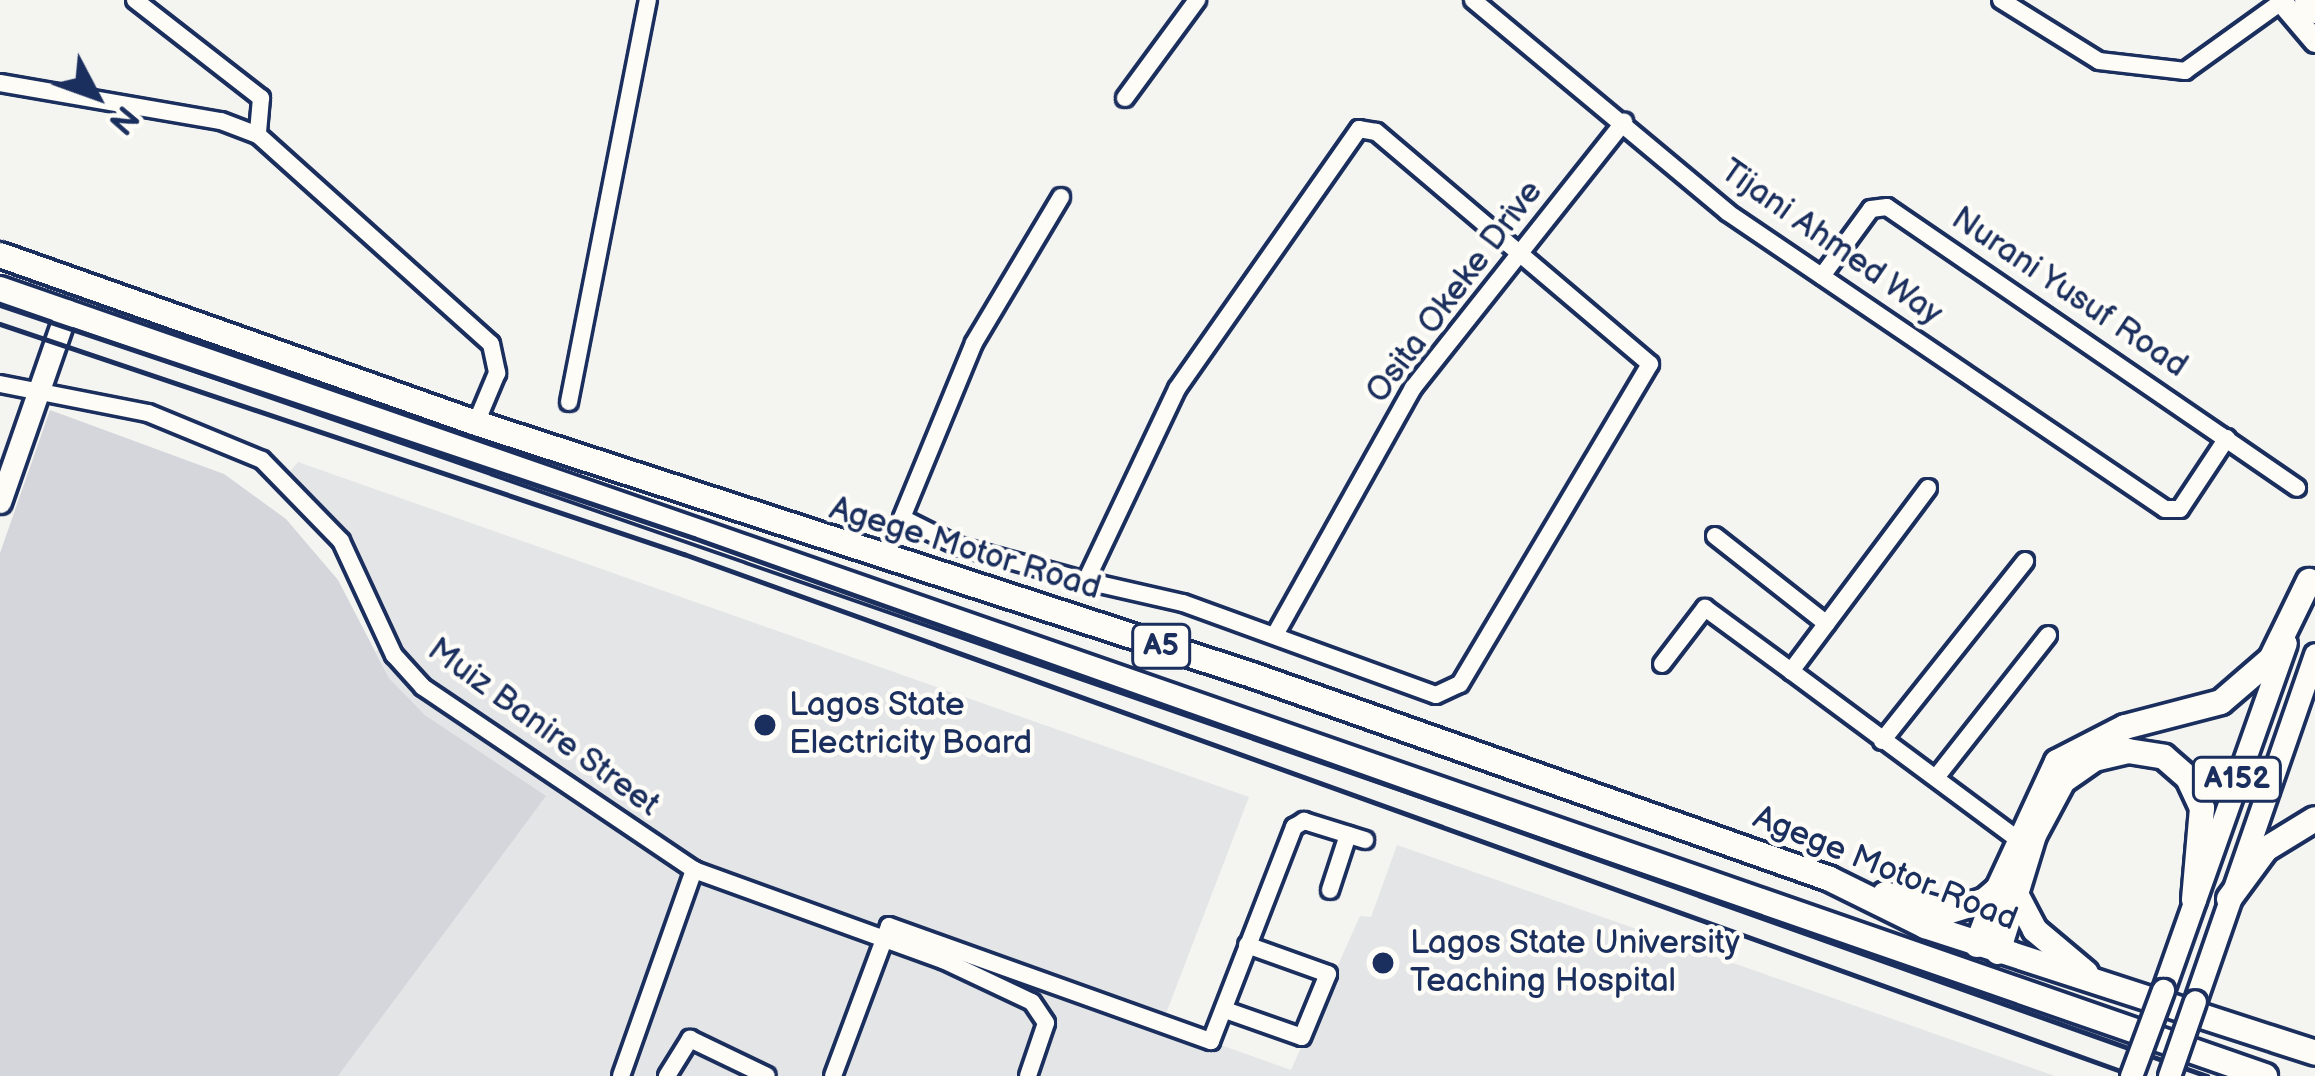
<!DOCTYPE html>
<html>
<head>
<meta charset="utf-8">
<style>
	body { margin:0 }
	#map { position:relative; width:2315px; height:1076px; overflow:hidden; background:#f4f4f1; font-family:"Balsamiq Sans",sans-serif }
	div>[style] { position:absolute }
	.built>* { inset:0; background:#e4e5e6 }
	.green>* { inset:0; background:#d4d6db }
	.roads { filter:drop-shadow(3px 0 #1b2f5e) drop-shadow(-3px 0 #1b2f5e) drop-shadow(0 3px #1b2f5e) drop-shadow(0 -3px #1b2f5e) }
	.minor>* { height:16px; margin:-8px; padding:0 8px; transform-origin:8px; border-radius:8px; background:#fdfcf7 }
	.major>* { height:21px; margin:-10.5px; padding:0 10.5px; transform-origin:10.5px; border-radius:10.5px; background:#fdfcf7 }
	.highway>* { height:24px; margin:-12px; padding:0 12px; transform-origin:12px; border-radius:12px; background:#fdfcf7 }
	.rail>* { height:4.5px; margin:-2.25px; padding:0 2.25px; transform-origin:2.25px; border-radius:2.25px; background:#1b2f5e }
	.bridges { filter:drop-shadow(3px 0 #1b2f5e) drop-shadow(-3px 0 #1b2f5e) drop-shadow(0 3px #1b2f5e) drop-shadow(0 -3px #1b2f5e) }
	.major-bridge>* { height:21px; margin:-10.5px; padding:0 10.5px; transform-origin:10.5px; border-radius:10.5px; background:#fdfcf7 }
	.dots>* { width:33px; height:33px; translate:-50% -50%; box-sizing:border-box; border:6px solid #fdfcf7; border-radius:50% }
	span { translate:-50% -50%; white-space:nowrap; text-align:center; line-height:1.15; -webkit-text-stroke:9px #fdfcf7; paint-order:stroke }
	.shield-label span { padding:3px 9px; background:#fdfcf7; border:3px solid; border-radius:9px; -webkit-text-stroke-width:0 }
	.shield-label { font-size:30px; color:#1b2f5e; font-weight:700 }
	.street-label { font-size:33px; color:#1b2f5e }
	.poi-label { font-size:33px; color:#1b2f5e }
	.left { translate:0 -50%; text-align:left }
	.north { position:absolute; left:36px; top:36px; width:120px; height:120px; -webkit-text-stroke:9px #fdfcf7; paint-order:stroke; rotate:131deg; font-size:33px; font-weight:700; line-height:48px; text-align:center; color:#1b2f5e }
	.north::after { content:''; display:block; margin:auto; width:42px; height:54px; background:#1b2f5e; clip-path:polygon(50% 0,100% 100%,50% 72%,0 100%) }
</style>
</head>
<body>
<div id="map">
	<div class="built">
		<div style="clip-path:polygon(298px 462px,1249px 797px,1162px 1024px,1291px 1070px,1360px 916px,1371px 917px,1397px 845px,2055px 1076px,338px 1076px,545px 796px,425px 715px,389px 678px,376px 651px,392px 641px,340px 530px,288px 474px)"></div>
	</div>
	<div class="green">
		<div style="clip-path:polygon(50px 410px,224px 474px,286px 519px,338px 580px,389px 678px,425px 715px,546px 796px,338px 1076px,0 1076px,0 553px)"></div>
	</div>
	<div class="roads">
		<div class="minor">
			<div style="left:135px;top:0;width:160px;rotate:37.9deg"></div>
			<div style="left:261px;top:98px;width:37px;rotate:95deg"></div>
			<div style="left:1473px;top:0;width:331px;rotate:39.8deg"></div>
			<div style="left:1727px;top:212px;width:529px;rotate:34.14deg"></div>
			<div style="left:2165px;top:509px;width:15px"></div>
			<div style="left:2180px;top:509px;width:85px;rotate:-56.5deg"></div>
			<div style="left:2001px;top:0;width:115px;rotate:31.9deg"></div>
			<div style="left:2099px;top:61px;width:87px;rotate:6.6deg"></div>
			<div style="left:2185px;top:71px;width:118px;rotate:-35.7deg"></div>
			<div style="left:0;top:83px;width:224px;rotate:9.8deg"></div>
			<div style="left:221px;top:121px;width:40px;rotate:21deg"></div>
			<div style="left:258px;top:135px;width:313px;rotate:41.9deg"></div>
			<div style="left:491px;top:344px;width:30px;rotate:78deg"></div>
			<div style="left:497px;top:373px;width:54px;rotate:112.8deg"></div>
			<div style="left:1125px;top:98px;width:122px;rotate:-53.7deg"></div>
			<div style="left:1061px;top:197px;width:170px;rotate:120.8deg"></div>
			<div style="left:974px;top:343px;width:189px;rotate:112.4deg"></div>
			<div style="left:902px;top:518px;width:63px;rotate:26.6deg"></div>
			<div style="left:958px;top:546px;width:133px;rotate:15.3deg"></div>
			<div style="left:1086px;top:581px;width:99px;rotate:12.8deg"></div>
			<div style="left:1183px;top:603px;width:269px;rotate:20deg"></div>
			<div style="left:1436px;top:695px;width:26px;rotate:-25deg"></div>
			<div style="left:1460px;top:684px;width:372px;rotate:-59.3deg"></div>
			<div style="left:1650px;top:364px;width:359px;rotate:-139.7deg"></div>
			<div style="left:1376px;top:132px;width:17px;rotate:-170deg"></div>
			<div style="left:1359px;top:129px;width:317px;rotate:125deg"></div>
			<div style="left:1177px;top:389px;width:212px;rotate:115.4deg"></div>
			<div style="left:1822px;top:276px;width:83px;rotate:-53.8deg"></div>
			<div style="left:1871px;top:209px;width:16px;rotate:-7deg"></div>
			<div style="left:1887px;top:207px;width:497px;rotate:34.4deg"></div>
			<div style="left:0;top:384px;width:151px;rotate:11.1deg"></div>
			<div style="left:148px;top:413px;width:123px;rotate:22.4deg"></div>
			<div style="left:262px;top:460px;width:113px;rotate:45.7deg"></div>
			<div style="left:341px;top:541px;width:126px;rotate:65.1deg"></div>
			<div style="left:394px;top:655px;width:43px;rotate:47.8deg"></div>
			<div style="left:423px;top:687px;width:327px;rotate:34deg"></div>
			<div style="left:694px;top:870px;width:265px;rotate:19.9deg"></div>
			<div style="left:943px;top:960px;width:98px;rotate:25.3deg"></div>
			<div style="left:1032px;top:1002px;width:25px;rotate:56deg"></div>
			<div style="left:1046px;top:1023px;width:56px;rotate:108.8deg"></div>
			<div style="left:569px;top:402px;width:410px;rotate:-78.9deg"></div>
			<div style="left:1928px;top:488px;width:229px;rotate:126.8deg"></div>
			<div style="left:1791px;top:671px;width:280px;rotate:36.6deg"></div>
			<div style="left:1715px;top:536px;width:142px;rotate:38.2deg"></div>
			<div style="left:1276px;top:633px;width:281px;rotate:-60.8deg"></div>
			<div style="left:1413px;top:388px;width:340px;rotate:-51.6deg"></div>
			<div style="left:1662px;top:664px;width:71px;rotate:-52.5deg"></div>
			<div style="left:1705px;top:608px;width:107px;rotate:36.2deg"></div>
			<div style="left:1882px;top:741px;width:230px;rotate:-51.5deg"></div>
			<div style="left:1938px;top:775px;width:178px;rotate:-51.8deg"></div>
			<div style="left:1330px;top:890px;width:58px;rotate:-71.9deg"></div>
			<div style="left:1228px;top:1011px;width:78px;rotate:19.4deg"></div>
			<div style="left:1302px;top:1037px;width:68px;rotate:-67.6deg"></div>
			<div style="left:1328px;top:974px;width:86px;rotate:-160.3deg"></div>
			<div style="left:621px;top:1076px;width:219px;rotate:-70.5deg"></div>
			<div style="left:667px;top:1076px;width:44px;rotate:-58.1deg"></div>
			<div style="left:690px;top:1039px;width:85px;rotate:25.7deg"></div>
			<div style="left:833px;top:1076px;width:160px;rotate:-69.5deg"></div>
			<div style="left:889px;top:926px;width:342px;rotate:19.7deg"></div>
			<div style="left:1211px;top:1041px;width:230px;rotate:-68.8deg"></div>
			<div style="left:1294px;top:827px;width:12px;rotate:-31deg"></div>
			<div style="left:1304px;top:821px;width:64px;rotate:17.3deg"></div>
		</div>
		<div class="major">
			<div style="left:2280px;top:0;width:54px;rotate:49.5deg"></div>
			<div style="left:2305px;top:0;width:16px;rotate:50deg"></div>
			<div style="left:0;top:502px;width:203px;rotate:-70.8deg"></div>
			<div style="left:2163px;top:990px;width:368px;rotate:-70.5deg"></div>
			<div style="left:2195px;top:1001px;width:367px;rotate:-70.9deg"></div>
		</div>
		<div class="highway">
			<div style="left:0;top:255px;width:505px;rotate:19.44deg"></div>
			<div style="left:476px;top:423px;width:813px;rotate:17.99deg"></div>
			<div style="left:1249px;top:674px;width:616px;rotate:19.43deg"></div>
			<div style="left:1830px;top:879px;width:106px;rotate:26.3deg"></div>
			<div style="left:1925px;top:926px;width:410px;rotate:18deg"></div>
			<div style="left:0;top:289px;width:2398px;rotate:19.16deg"></div>
			<div style="left:1885px;top:894px;width:65px;rotate:16.2deg"></div>
			<div style="left:1947px;top:912px;width:39px;rotate:-17deg"></div>
			<div style="left:1984px;top:901px;width:18px;rotate:-41deg"></div>
			<div style="left:1998px;top:889px;width:140px;rotate:-65.1deg"></div>
			<div style="left:2057px;top:762px;width:76px;rotate:-27.2deg"></div>
			<div style="left:2125px;top:727px;width:99px;rotate:-14.6deg"></div>
			<div style="left:2221px;top:702px;width:66px;rotate:-40.7deg"></div>
			<div style="left:2271px;top:659px;width:87px;rotate:-64deg"></div>
			<div style="left:2229px;top:899px;width:62px;rotate:-53.5deg"></div>
			<div style="left:2266px;top:849px;width:57px;rotate:-31.5deg"></div>
			<div style="left:1977px;top:945px;width:60px;rotate:-69.4deg"></div>
			<div style="left:1998px;top:952px;width:61px;rotate:-72.8deg"></div>
			<div style="left:2086px;top:973px;width:67px;rotate:-139.9deg"></div>
			<div style="left:2035px;top:930px;width:41px;rotate:-117.8deg"></div>
			<div style="left:2016px;top:894px;width:62px;rotate:-73deg"></div>
			<div style="left:2034px;top:835px;width:61px;rotate:-61.8deg"></div>
			<div style="left:2063px;top:781px;width:38px;rotate:-35deg"></div>
			<div style="left:2094px;top:759px;width:35px;rotate:-13deg"></div>
			<div style="left:2128px;top:751px;width:36px;rotate:9deg"></div>
			<div style="left:2164px;top:757px;width:32px;rotate:41deg"></div>
			<div style="left:2188px;top:778px;width:33px;rotate:65deg"></div>
			<div style="left:2202px;top:808px;width:92px;rotate:95deg"></div>
		</div>
	</div>
	<div class="rail">
		<div style="left:0;top:305px;width:732px;rotate:18.56deg"></div>
		<div style="left:694px;top:538px;width:1606px;rotate:19.57deg"></div>
		<div style="left:0;top:324px;width:722px;rotate:18.59deg"></div>
		<div style="left:684px;top:554px;width:1542px;rotate:19.79deg"></div>
	</div>
	<div class="bridges">
		<div class="major-bridge">
			<div style="left:2131px;top:1076px;width:92px;rotate:-69.6deg"></div>
			<div style="left:2169px;top:1076px;width:79px;rotate:-70.9deg"></div>
		</div>
	</div>
	<div class="dots">
		<div style="left:765px;top:725px;background:#1b2f5e"></div>
		<div style="left:1383px;top:963px;background:#1b2f5e"></div>
	</div>
	<div class="shield-label">
		<span style="left:1161px;top:646px">A5</span>
		<span style="left:2237px;top:779px">A152</span>
	</div>
	<div class="street-label">
		<span style="left:1831px;top:243px;rotate:35deg">Tijani Ahmed Way</span>
		<span style="left:1455px;top:292px;rotate:-53deg">Osita Okeke Drive</span>
		<span style="left:2069px;top:293px;rotate:34deg">Nurani Yusuf Road</span>
		<span style="left:965px;top:549px;rotate:17deg">Agege Motor Road</span>
		<span style="left:543px;top:728px;rotate:36deg">Muiz Banire Street</span>
		<span style="left:1885px;top:869px;rotate:22deg">Agege Motor Road</span>
	</div>
	<div class="poi-label">
		<span class="left" style="left:789px;top:725px">Lagos State<br>Electricity Board</span>
		<span class="left" style="left:1410px;top:963px">Lagos State University<br>Teaching Hospital</span>
	</div>
	<div class="north">N</div>
</div>
</body>
</html>
